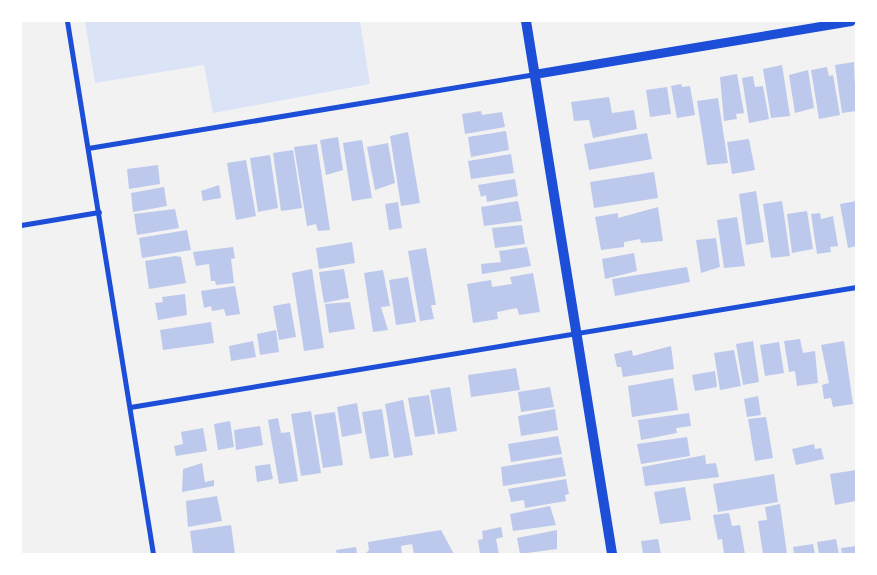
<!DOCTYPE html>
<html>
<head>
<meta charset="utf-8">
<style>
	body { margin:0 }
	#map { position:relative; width:877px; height:575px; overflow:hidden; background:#f2f2f2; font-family:Raleway,sans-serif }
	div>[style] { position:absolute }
	.green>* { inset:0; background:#dbe4f7 }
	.building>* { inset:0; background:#bdc9ec }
	.minor>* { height:5px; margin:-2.5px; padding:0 2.5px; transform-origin:2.5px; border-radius:2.5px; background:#1d4ed8 }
	.tertiary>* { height:9px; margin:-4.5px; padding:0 4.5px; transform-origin:4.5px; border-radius:4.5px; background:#1d4ed8 }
	.secondary>* { height:10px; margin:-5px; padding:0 5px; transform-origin:5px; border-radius:5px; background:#1d4ed8 }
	span { translate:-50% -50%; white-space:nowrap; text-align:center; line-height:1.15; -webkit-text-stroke:4px #fff; paint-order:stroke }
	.frame { position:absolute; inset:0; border:22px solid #fff; pointer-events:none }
</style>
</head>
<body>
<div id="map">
	<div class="green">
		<div style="clip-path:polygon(85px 21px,360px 21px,370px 84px,213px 113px,204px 65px,95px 83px)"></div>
	</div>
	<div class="building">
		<div style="clip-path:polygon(854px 62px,856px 111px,842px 113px,835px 65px)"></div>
		<div style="clip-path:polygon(782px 65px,790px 116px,771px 118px,763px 69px)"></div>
		<div style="clip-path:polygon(827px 67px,829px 76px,833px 75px,840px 115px,819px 119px,811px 70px)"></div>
		<div style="clip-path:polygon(808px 70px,814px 108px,795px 113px,789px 75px)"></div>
		<div style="clip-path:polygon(737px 74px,744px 113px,736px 114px,737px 119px,724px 121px,720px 77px)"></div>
		<div style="clip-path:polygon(753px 76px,755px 87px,763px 86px,769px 119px,749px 123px,742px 78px)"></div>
		<div style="clip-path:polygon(681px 84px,682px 87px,690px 86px,695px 115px,677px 118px,671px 86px)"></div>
		<div style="clip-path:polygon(667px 87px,671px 114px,650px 117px,646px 90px)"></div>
		<div style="clip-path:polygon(609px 97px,612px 113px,634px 110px,637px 129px,593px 138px,589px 120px,574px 121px,571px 102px)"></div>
		<div style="clip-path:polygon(718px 98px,728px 163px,707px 165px,697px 101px)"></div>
		<div style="clip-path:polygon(481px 111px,482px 115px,502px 112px,505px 127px,465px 134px,462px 114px)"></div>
		<div style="clip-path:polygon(506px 131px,509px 150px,471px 157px,468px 137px)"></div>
		<div style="clip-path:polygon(408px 132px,420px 203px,401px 206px,390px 136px)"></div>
		<div style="clip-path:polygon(647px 133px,652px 159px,589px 170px,584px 144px)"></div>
		<div style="clip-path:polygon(338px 137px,343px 170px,326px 175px,320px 140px)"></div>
		<div style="clip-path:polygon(749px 139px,755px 170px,732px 174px,727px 142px)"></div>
		<div style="clip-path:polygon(362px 140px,372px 198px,352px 201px,343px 143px)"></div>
		<div style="clip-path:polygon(388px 143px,395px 183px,375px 190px,367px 147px)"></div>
		<div style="clip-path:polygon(317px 144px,330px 230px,318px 231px,316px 224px,307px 226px,294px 147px)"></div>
		<div style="clip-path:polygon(293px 150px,302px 208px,281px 211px,273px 153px)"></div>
		<div style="clip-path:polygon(511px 154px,514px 173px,471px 179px,468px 161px)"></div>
		<div style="clip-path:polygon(270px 155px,278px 208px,258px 212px,250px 158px)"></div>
		<div style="clip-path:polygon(246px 160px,256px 216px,236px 220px,227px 163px)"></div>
		<div style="clip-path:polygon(158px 165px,160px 184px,129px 189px,127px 169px)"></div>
		<div style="clip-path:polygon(654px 172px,658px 198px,594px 208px,590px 182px)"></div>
		<div style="clip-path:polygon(515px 179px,518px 196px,487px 202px,486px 195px,481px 197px,478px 185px)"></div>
		<div style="clip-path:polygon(219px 185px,221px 198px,203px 201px,201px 191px)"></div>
		<div style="clip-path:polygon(164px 187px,167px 206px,133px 212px,131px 193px)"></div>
		<div style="clip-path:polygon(756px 191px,764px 242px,746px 245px,739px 194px)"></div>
		<div style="clip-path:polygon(518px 201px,522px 221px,484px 226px,481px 207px)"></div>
		<div style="clip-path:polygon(782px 201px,790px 256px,771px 258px,763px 204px)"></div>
		<div style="clip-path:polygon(856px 201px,856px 246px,848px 248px,840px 204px)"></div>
		<div style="clip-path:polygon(398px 202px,402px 228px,389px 230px,385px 204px)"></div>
		<div style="clip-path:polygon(658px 207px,663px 241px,641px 243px,640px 239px,624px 242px,624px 247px,601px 250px,595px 217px,618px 213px,618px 218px)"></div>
		<div style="clip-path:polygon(175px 209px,179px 228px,137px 235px,134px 214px)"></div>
		<div style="clip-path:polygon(807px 211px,813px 249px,792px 253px,787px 214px)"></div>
		<div style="clip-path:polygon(820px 213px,821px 219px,833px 216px,838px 246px,830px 247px,831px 252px,817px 254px,811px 214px)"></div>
		<div style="clip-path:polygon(737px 217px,745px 266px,724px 268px,717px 220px)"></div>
		<div style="clip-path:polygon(522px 225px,525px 244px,495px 248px,492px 228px)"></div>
		<div style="clip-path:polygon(187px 230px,191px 250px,142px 258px,139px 238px)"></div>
		<div style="clip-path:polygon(716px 238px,720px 267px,701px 273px,696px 240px)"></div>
		<div style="clip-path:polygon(352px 242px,355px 263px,319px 269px,316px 248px)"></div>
		<div style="clip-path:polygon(233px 247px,235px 258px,231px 259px,234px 283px,216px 285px,215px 281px,211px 281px,209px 264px,196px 266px,193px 252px)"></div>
		<div style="clip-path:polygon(527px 247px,531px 266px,482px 274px,481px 264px,501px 262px,499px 251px)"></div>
		<div style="clip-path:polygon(426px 248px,436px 305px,431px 305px,434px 319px,420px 321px,408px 251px)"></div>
		<div style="clip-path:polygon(634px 253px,637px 271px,605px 279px,602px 259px)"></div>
		<div style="clip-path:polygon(175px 256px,181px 257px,186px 283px,149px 289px,145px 261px)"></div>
		<div style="clip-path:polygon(687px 267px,690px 282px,615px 296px,612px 279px)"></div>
		<div style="clip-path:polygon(312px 269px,324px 348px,304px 351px,292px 273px)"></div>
		<div style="clip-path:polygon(344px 269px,349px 298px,324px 303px,319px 272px)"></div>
		<div style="clip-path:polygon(383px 270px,390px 306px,381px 307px,388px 330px,373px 332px,364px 273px)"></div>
		<div style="clip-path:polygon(533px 273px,540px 312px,519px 315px,517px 308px,497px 312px,498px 319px,473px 323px,467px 284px,491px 280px,492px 287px,512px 284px,510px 277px)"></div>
		<div style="clip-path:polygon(408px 277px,416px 322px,396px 325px,389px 280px)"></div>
		<div style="clip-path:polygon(235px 286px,240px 314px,226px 316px,224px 309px,212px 311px,211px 306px,204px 308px,201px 291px)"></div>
		<div style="clip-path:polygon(185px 294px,187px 315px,158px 320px,155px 303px,163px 302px,162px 297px)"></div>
		<div style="clip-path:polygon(350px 302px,355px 329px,329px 333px,325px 304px)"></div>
		<div style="clip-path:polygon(290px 303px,296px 337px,279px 340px,273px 306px)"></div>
		<div style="clip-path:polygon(211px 322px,214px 343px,163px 350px,160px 330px)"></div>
		<div style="clip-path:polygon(276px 330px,279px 352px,260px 355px,257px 334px)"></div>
		<div style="clip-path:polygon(800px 339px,803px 353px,815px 351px,818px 383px,797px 386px,795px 371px,789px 372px,784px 341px)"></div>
		<div style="clip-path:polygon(253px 341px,256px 357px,231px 361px,229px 346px)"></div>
		<div style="clip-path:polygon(753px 341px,759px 382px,743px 385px,736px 344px)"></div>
		<div style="clip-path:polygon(844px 341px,853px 404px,833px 407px,831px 398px,824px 399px,822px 385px,829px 383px,821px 345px)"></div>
		<div style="clip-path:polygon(779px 342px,784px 373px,765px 376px,760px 345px)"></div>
		<div style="clip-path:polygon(671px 346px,674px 369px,623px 377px,621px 367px,617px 367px,614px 354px,632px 350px,633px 356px)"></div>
		<div style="clip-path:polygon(734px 350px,741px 386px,720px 390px,714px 353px)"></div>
		<div style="clip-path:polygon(516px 368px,520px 390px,471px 397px,468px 375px)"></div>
		<div style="clip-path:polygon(715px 371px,717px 387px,695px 391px,692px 375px)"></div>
		<div style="clip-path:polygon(673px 378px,678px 410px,632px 417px,628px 386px)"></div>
		<div style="clip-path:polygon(450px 387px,457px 431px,438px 434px,430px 390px)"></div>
		<div style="clip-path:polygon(550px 387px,554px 407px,521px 412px,518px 392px)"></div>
		<div style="clip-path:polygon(429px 395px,435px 434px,415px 437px,408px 398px)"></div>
		<div style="clip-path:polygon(758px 396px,761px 415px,747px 417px,744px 399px)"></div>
		<div style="clip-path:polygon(403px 400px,413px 455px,394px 458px,385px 404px)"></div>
		<div style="clip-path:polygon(357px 403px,362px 433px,342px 437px,337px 407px)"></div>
		<div style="clip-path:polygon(382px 409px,389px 456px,370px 459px,362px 412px)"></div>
		<div style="clip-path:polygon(555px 409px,558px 430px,521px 436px,518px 416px)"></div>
		<div style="clip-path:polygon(311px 411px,321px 473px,301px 476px,291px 414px)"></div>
		<div style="clip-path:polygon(335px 412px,343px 465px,323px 468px,314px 415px)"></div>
		<div style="clip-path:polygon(689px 413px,691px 426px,676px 428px,677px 433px,641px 440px,638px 420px)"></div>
		<div style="clip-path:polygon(766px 417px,773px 458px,755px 461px,748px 419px)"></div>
		<div style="clip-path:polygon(278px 418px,281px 433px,290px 432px,298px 481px,279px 484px,268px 420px)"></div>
		<div style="clip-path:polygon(230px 421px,234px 447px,218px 450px,214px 424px)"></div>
		<div style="clip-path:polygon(260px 426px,263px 445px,236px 450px,234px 430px)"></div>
		<div style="clip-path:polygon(203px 428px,207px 451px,176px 456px,174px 446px,183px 444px,181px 432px)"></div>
		<div style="clip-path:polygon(558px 436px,562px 454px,511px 462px,508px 444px)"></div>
		<div style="clip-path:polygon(687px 437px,690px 456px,641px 464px,637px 444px)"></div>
		<div style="clip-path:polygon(814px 444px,815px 449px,821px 448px,824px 459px,796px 465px,792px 449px)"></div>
		<div style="clip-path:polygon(705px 455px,706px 464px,716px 463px,719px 477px,645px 486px,642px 467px)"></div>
		<div style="clip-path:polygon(562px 457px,566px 476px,503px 486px,501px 467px)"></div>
		<div style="clip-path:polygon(202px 463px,205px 482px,214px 480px,214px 486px,182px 492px,183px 469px)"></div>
		<div style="clip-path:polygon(270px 464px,273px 479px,257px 482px,255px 466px)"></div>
		<div style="clip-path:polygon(856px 470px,856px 501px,835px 505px,830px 474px)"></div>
		<div style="clip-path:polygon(774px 474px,778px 502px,718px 512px,713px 484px)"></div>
		<div style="clip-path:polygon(566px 479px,569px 494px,565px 495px,566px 501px,525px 508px,524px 500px,511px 502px,508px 489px)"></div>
		<div style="clip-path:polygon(685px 487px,691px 520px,660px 524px,654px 492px)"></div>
		<div style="clip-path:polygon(217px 496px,222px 521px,188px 527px,186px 501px)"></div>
		<div style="clip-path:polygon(780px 504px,787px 554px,763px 554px,758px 521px,767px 520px,765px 507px)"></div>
		<div style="clip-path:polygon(550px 506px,556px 525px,513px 531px,510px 514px)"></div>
		<div style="clip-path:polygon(729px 513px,732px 526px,740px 525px,745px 554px,724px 554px,722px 539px,718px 540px,713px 515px)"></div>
		<div style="clip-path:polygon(231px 525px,235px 554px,193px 554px,190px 531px)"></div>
		<div style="clip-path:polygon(501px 527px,503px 537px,496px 539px,499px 554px,480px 554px,478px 540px,483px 539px,482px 531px)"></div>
		<div style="clip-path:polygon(441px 530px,454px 554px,414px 554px,412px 544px,401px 546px,402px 554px,365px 554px,369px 550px,368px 542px)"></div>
		<div style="clip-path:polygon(557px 530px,557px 549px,520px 554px,517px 538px)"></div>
		<div style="clip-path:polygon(658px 539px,661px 554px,643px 554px,641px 541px)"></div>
		<div style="clip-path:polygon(836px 539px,839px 554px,819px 554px,817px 542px)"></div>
		<div style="clip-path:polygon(813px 544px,815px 554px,794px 554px,793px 547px)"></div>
		<div style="clip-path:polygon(856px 546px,856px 554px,842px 554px,841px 548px)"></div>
		<div style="clip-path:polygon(356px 547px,357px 554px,337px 554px,336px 550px)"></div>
	</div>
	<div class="minor">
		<div style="left:67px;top:21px;width:540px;rotate:80.83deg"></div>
		<div style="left:88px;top:148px;width:452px;rotate:-9.4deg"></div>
		<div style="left:21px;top:225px;width:79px;rotate:-9.5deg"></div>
		<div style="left:130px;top:407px;width:736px;rotate:-9.39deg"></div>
	</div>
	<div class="tertiary">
		<div style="left:534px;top:74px;width:321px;rotate:-9.5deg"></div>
	</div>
	<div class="secondary">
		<div style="left:526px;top:21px;width:540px;rotate:80.83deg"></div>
	</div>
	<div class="frame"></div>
</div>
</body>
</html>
